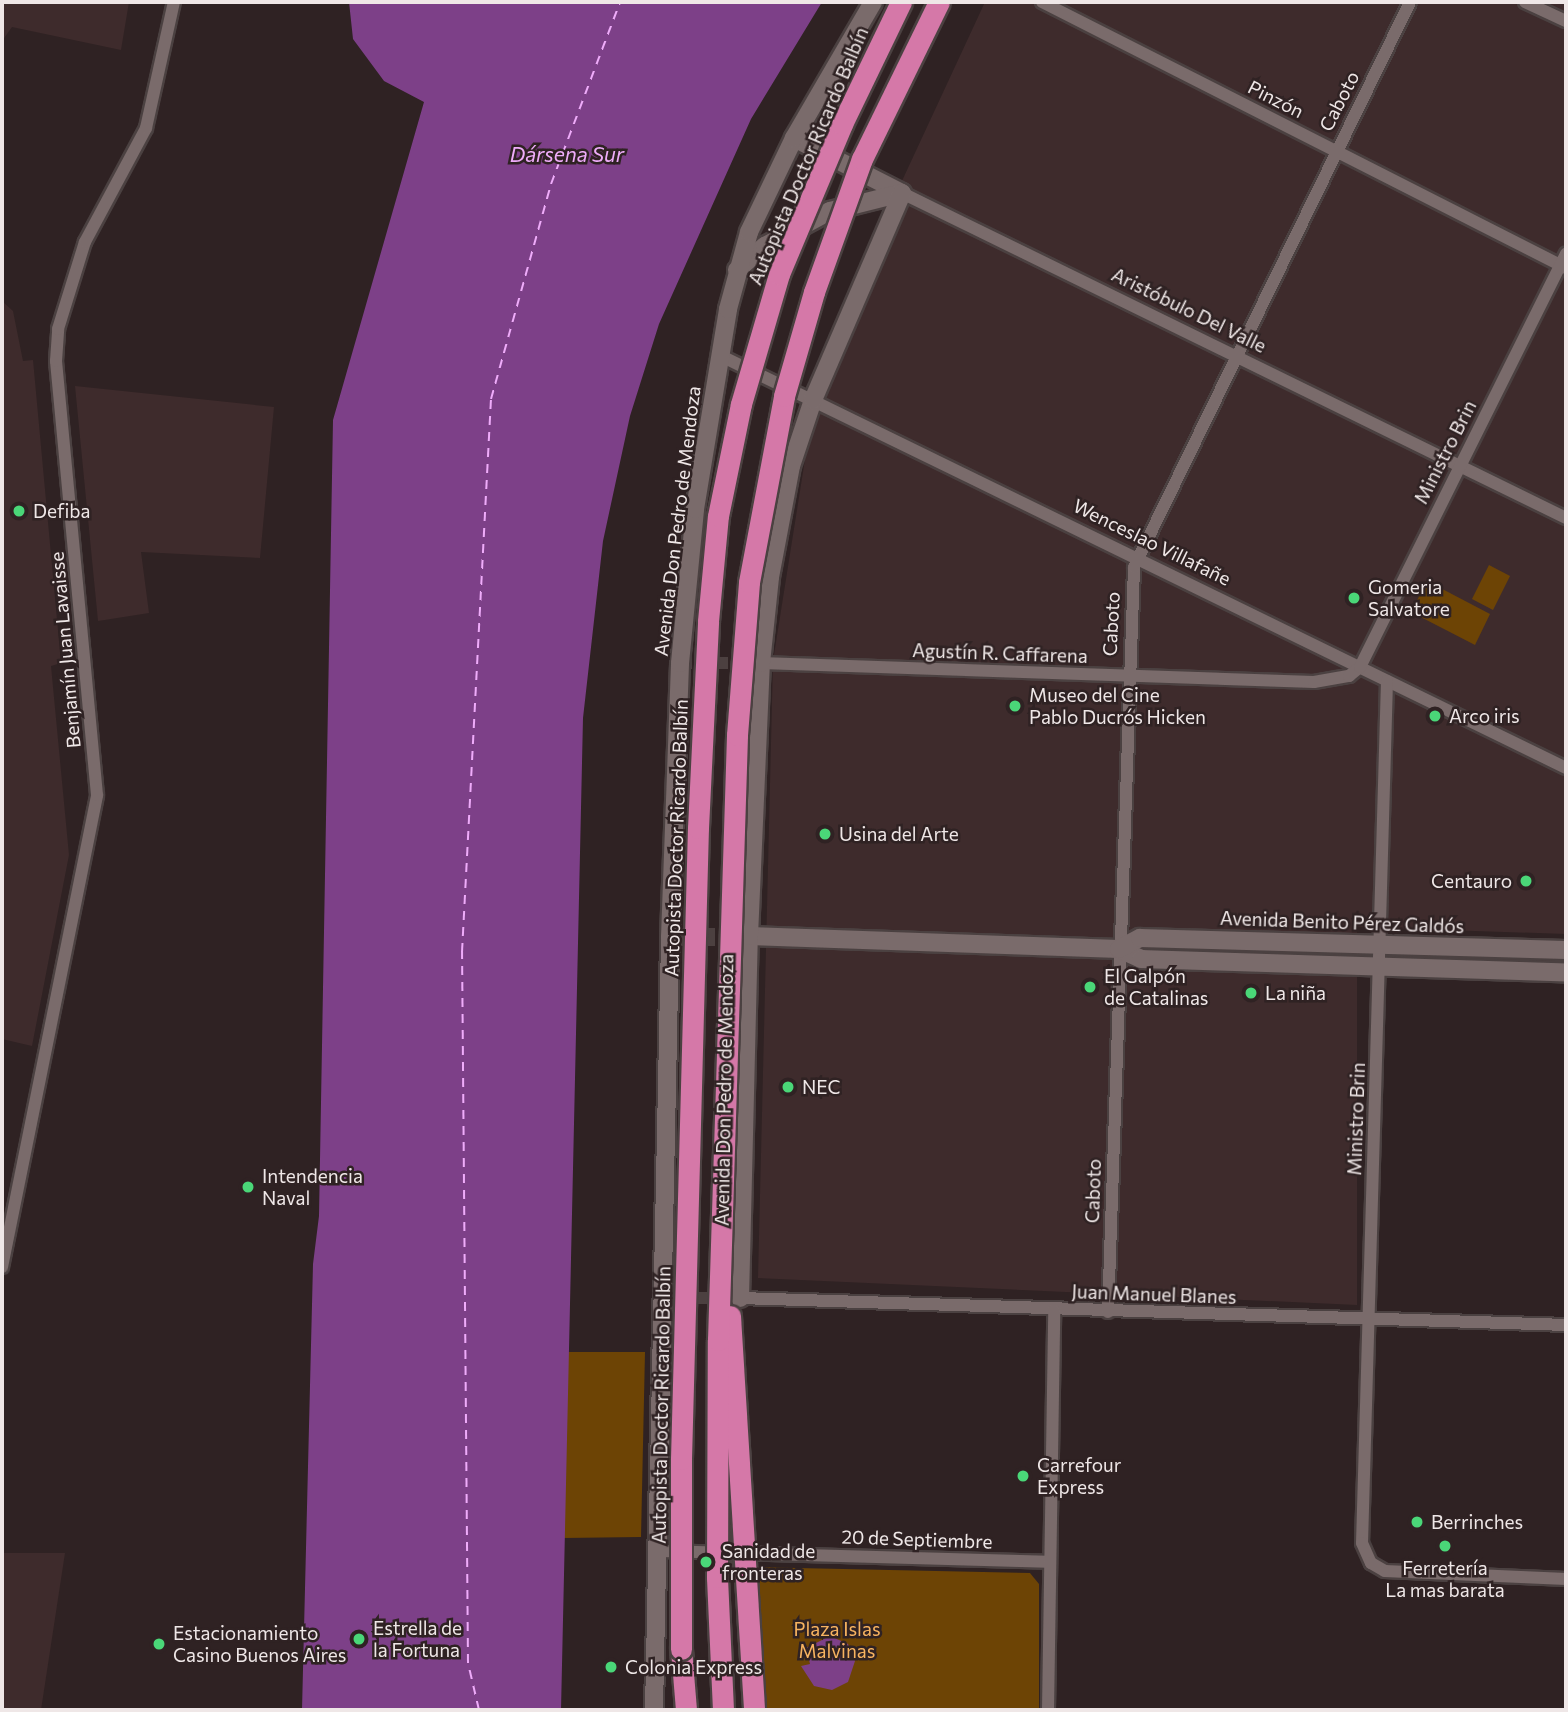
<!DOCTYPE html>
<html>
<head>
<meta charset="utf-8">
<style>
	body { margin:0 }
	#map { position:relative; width:1568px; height:1712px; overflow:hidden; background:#2f2223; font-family:Commissioner,sans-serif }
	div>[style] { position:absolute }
	.built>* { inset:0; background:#3e2b2c }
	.green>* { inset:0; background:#6d4405 }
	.water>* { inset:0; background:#7d4088 }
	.ferry>* { height:2px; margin-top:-1px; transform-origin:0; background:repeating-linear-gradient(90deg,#efacfa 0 9px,transparent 0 16px) }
	.minor-tunnel>* { height:12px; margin-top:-6px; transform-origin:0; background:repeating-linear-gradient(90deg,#4c4040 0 12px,transparent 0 18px) }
	.secondary-tunnel>* { height:18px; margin-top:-9px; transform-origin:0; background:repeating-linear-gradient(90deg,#4c4040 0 18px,transparent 0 27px) }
	.roads { filter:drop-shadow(2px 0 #4b4141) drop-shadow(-2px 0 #4b4141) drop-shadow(0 2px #4b4141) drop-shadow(0 -2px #4b4141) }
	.minor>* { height:12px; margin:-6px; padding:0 6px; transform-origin:6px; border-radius:6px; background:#7a6b6b }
	.secondary>* { height:18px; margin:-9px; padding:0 9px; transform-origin:9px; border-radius:9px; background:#7a6b6b }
	.motorway>* { height:21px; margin:-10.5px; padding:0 10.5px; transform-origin:10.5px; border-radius:10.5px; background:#d578a8 }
	.bridges { filter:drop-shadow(2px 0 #4b4141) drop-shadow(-2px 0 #4b4141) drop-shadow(0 2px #4b4141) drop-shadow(0 -2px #4b4141) }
	.motorway-bridge>* { height:21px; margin:-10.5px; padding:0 10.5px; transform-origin:10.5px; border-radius:10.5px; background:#d578a8 }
	.dots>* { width:19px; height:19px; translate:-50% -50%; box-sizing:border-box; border:4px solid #2f2223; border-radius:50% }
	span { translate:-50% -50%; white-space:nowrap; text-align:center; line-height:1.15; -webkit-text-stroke:5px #2f2223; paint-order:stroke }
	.street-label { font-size:19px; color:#efe7e7 }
	.poi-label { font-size:19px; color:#efe7e7 }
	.left { translate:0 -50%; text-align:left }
	.right { translate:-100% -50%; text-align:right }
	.park-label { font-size:19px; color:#f7b360 }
	.water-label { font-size:21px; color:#efacfa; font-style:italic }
	.frame { position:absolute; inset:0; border:4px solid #efe7e7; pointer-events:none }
</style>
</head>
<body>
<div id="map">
	<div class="built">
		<div style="clip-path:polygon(2px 2px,129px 2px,121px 50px,12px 27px,2px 41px)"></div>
		<div style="clip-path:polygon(985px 2px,1566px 2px,1566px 934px,1357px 927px,1357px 1305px,758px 1278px,773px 661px,813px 409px,901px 183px)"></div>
		<div style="clip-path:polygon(2px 301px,13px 311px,23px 361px,33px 360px,61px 663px,51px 666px,69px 855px,32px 1046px,2px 1039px)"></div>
		<div style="clip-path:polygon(75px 386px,274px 407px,260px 558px,141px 552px,149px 613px,98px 621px)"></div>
		<div style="clip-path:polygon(2px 1553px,65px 1553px,41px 1710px,2px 1710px)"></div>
	</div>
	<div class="green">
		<div style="clip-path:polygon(1489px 565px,1510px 576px,1493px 610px,1472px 599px)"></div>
		<div style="clip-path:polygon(1427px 581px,1490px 614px,1475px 645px,1411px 612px)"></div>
		<div style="clip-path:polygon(567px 1352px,645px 1352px,641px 1537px,564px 1538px)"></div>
		<div style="clip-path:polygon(749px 1567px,1030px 1573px,1039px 1584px,1039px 1710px,759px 1710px)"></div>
	</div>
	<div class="water">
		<div style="clip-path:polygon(349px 2px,822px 2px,751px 119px,659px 324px,630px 416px,603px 541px,583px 718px,561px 1710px,302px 1710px,313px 1264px,319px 1216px,333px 420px,424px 102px,384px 81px,353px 39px)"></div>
		<div style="clip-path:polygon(830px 1636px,848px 1644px,855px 1661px,848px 1682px,832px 1690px,814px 1686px,801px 1666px,810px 1664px,806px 1648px)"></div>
	</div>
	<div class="ferry">
		<div style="left:479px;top:1710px;width:48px;rotate:-103.2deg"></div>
		<div style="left:468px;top:1663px;width:711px;rotate:-90.48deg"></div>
		<div style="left:462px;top:952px;width:554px;rotate:-87deg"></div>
		<div style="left:491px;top:399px;width:223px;rotate:-74.4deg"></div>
		<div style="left:551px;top:184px;width:195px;rotate:-69.2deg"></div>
	</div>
	<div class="minor-tunnel">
		<div style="left:680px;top:663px;width:67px"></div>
		<div style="left:661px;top:1298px;width:63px"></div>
	</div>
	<div class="secondary-tunnel">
		<div style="left:670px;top:937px;width:73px"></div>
		<div style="left:727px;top:1570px;width:105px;rotate:-87.8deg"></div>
	</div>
	<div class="roads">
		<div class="minor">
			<div style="left:1042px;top:2px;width:588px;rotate:26.91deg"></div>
			<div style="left:1525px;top:2px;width:45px;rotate:24.9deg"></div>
			<div style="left:902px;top:193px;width:739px;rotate:26.08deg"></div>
			<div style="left:719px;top:355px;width:942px;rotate:25.99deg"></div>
			<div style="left:761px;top:663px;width:553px;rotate:1.97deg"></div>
			<div style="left:1314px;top:682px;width:36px;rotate:-10deg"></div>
			<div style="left:1349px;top:676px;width:14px;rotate:-39deg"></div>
			<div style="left:1360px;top:667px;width:462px;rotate:-63.5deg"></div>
			<div style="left:1387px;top:681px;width:862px;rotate:91.66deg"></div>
			<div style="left:1362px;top:1543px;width:22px;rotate:66deg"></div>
			<div style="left:1371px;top:1563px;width:16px;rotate:30deg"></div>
			<div style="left:1385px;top:1571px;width:181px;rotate:2.5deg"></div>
			<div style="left:2px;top:1267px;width:481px;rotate:-78.6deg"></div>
			<div style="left:97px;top:795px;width:436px;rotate:-95.4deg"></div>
			<div style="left:56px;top:361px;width:32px;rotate:-86deg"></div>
			<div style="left:58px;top:329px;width:91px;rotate:-72.8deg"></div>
			<div style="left:85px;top:242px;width:129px;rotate:-61.8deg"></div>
			<div style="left:146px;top:128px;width:129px;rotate:-77.5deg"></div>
			<div style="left:740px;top:1298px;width:826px;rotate:1.87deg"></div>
			<div style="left:1108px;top:1312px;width:745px;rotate:-88deg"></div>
			<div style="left:1134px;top:567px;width:629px;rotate:-63.96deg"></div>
			<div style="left:658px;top:1551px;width:392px;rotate:1.6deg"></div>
			<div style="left:1048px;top:1710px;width:399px;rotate:-89.1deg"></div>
		</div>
		<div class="secondary">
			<div style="left:794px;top:138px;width:121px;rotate:27deg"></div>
			<div style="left:737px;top:270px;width:37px;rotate:-41deg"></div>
			<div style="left:765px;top:246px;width:74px;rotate:-28.3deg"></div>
			<div style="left:830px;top:211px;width:74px;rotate:-14deg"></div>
			<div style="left:749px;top:936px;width:370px;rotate:2deg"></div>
			<div style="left:1119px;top:949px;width:24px;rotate:24deg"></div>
			<div style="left:1141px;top:959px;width:425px;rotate:1.8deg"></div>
			<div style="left:1119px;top:949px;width:24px;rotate:-28deg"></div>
			<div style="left:1140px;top:938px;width:426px;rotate:1.6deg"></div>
			<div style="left:740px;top:1298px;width:362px;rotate:-88.6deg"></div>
			<div style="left:749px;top:936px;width:273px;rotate:-87.5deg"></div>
			<div style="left:761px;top:663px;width:86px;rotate:-84deg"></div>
			<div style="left:770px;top:577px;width:113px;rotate:-79.3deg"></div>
			<div style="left:791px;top:466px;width:70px;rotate:-71.6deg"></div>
			<div style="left:813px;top:400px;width:225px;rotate:-66.7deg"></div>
			<div style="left:654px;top:1710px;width:773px;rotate:-88.81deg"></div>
			<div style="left:670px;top:937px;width:274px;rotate:-87.9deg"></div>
			<div style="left:680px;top:663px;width:155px;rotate:-84.4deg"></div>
			<div style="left:695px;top:509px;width:203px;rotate:-80.6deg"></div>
			<div style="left:728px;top:309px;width:80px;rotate:-74.7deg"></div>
			<div style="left:749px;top:232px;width:104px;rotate:-64.4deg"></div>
			<div style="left:794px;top:138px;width:157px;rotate:-59.8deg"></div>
		</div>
		<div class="motorway">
			<div style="left:681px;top:1649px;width:61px;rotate:85.3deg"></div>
		</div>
	</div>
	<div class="bridges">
		<div class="motorway-bridge">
			<div style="left:730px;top:1316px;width:395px;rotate:86.5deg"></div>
			<div style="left:681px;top:1649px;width:190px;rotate:-90deg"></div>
			<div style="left:681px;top:1459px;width:631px;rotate:-88.46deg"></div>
			<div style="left:698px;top:828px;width:207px;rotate:-87.2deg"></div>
			<div style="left:708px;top:621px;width:105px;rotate:-84.6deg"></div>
			<div style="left:718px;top:516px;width:114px;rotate:-78.4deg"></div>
			<div style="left:741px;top:404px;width:135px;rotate:-73.7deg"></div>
			<div style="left:779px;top:274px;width:163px;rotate:-67.2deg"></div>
			<div style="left:842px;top:124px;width:136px;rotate:-64.2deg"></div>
			<div style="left:723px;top:1710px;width:133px;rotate:-92.6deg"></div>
			<div style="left:717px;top:1577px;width:237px;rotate:-89.8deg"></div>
			<div style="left:718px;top:1340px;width:605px;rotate:-88.2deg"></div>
			<div style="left:737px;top:735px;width:153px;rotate:-85.5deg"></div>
			<div style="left:749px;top:582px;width:189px;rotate:-79.3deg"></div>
			<div style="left:784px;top:396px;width:108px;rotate:-73.9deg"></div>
			<div style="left:814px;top:292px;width:141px;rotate:-70.2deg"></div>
			<div style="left:862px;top:159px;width:175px;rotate:-63.9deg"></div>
		</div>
	</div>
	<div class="dots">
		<div style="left:19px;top:511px;background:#4ad778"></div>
		<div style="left:1354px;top:598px;background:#4ad778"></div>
		<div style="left:1015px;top:706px;background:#4ad778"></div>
		<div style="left:1435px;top:716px;background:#4ad778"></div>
		<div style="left:825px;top:834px;background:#4ad778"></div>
		<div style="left:1526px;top:881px;background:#4ad778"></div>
		<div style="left:1090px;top:987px;background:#4ad778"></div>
		<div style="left:1251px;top:993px;background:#4ad778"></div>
		<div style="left:788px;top:1087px;background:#4ad778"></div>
		<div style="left:248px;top:1187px;background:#4ad778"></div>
		<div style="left:1023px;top:1476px;background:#4ad778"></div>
		<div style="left:1417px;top:1522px;background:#4ad778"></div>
		<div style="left:1445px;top:1546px;background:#4ad778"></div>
		<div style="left:706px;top:1562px;background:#4ad778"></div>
		<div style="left:359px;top:1639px;background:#4ad778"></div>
		<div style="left:159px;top:1644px;background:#4ad778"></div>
		<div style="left:611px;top:1667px;background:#4ad778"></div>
	</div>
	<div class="street-label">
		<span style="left:1276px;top:99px;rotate:27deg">Pinzón</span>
		<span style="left:1339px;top:101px;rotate:-63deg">Caboto</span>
		<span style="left:808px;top:156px;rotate:-67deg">Autopista Doctor Ricardo Balbín</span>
		<span style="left:1189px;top:310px;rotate:26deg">Aristóbulo Del Valle</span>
		<span style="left:1445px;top:452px;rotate:-63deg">Ministro Brin</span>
		<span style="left:677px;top:521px;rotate:-83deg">Avenida Don Pedro de Mendoza</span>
		<span style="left:1152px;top:542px;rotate:26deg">Wenceslao Villafañe</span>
		<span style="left:1111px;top:624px;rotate:-87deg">Caboto</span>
		<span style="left:65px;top:650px;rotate:-95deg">Benjamín Juan Lavaisse</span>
		<span style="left:1000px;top:653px;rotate:2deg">Agustín R. Caffarena</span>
		<span style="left:676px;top:838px;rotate:-88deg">Autopista Doctor Ricardo Balbín</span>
		<span style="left:1342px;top:922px;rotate:2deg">Avenida Benito Pérez Galdós</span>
		<span style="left:724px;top:1090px;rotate:-89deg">Avenida Don Pedro de Mendoza</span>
		<span style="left:1356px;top:1119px;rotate:-88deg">Ministro Brin</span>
		<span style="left:1093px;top:1191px;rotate:-88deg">Caboto</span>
		<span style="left:1154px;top:1294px;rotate:2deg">Juan Manuel Blanes</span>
		<span style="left:661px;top:1405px;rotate:-89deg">Autopista Doctor Ricardo Balbín</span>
		<span style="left:917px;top:1539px;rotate:2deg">20 de Septiembre</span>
	</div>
	<div class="poi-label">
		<span class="left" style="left:33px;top:511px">Defiba</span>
		<span class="left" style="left:1368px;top:598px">Gomeria<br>Salvatore</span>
		<span class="left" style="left:1029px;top:706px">Museo del Cine<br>Pablo Ducrós Hicken</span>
		<span class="left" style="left:1449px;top:716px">Arco iris</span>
		<span class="left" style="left:839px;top:834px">Usina del Arte</span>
		<span class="right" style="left:1512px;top:881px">Centauro</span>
		<span class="left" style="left:1104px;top:987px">El Galpón<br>de Catalinas</span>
		<span class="left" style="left:1265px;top:993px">La niña</span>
		<span class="left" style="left:802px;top:1087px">NEC</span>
		<span class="left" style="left:262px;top:1187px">Intendencia<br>Naval</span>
		<span class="left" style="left:1037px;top:1476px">Carrefour<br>Express</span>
		<span class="left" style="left:1431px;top:1522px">Berrinches</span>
		<span class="left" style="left:722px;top:1562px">Sanidad de<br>fronteras</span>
		<span style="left:1445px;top:1579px">Ferretería<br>La mas barata</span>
		<span class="left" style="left:373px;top:1639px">Estrella de<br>la Fortuna</span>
		<span class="left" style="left:173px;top:1644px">Estacionamiento<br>Casino Buenos Aires</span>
		<span class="left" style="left:625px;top:1667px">Colonia Express</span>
	</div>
	<div class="park-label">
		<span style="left:837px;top:1640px">Plaza Islas<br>Malvinas</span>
	</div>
	<div class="water-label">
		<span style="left:567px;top:154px">Dársena Sur</span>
	</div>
	<div class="frame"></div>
</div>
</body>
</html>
